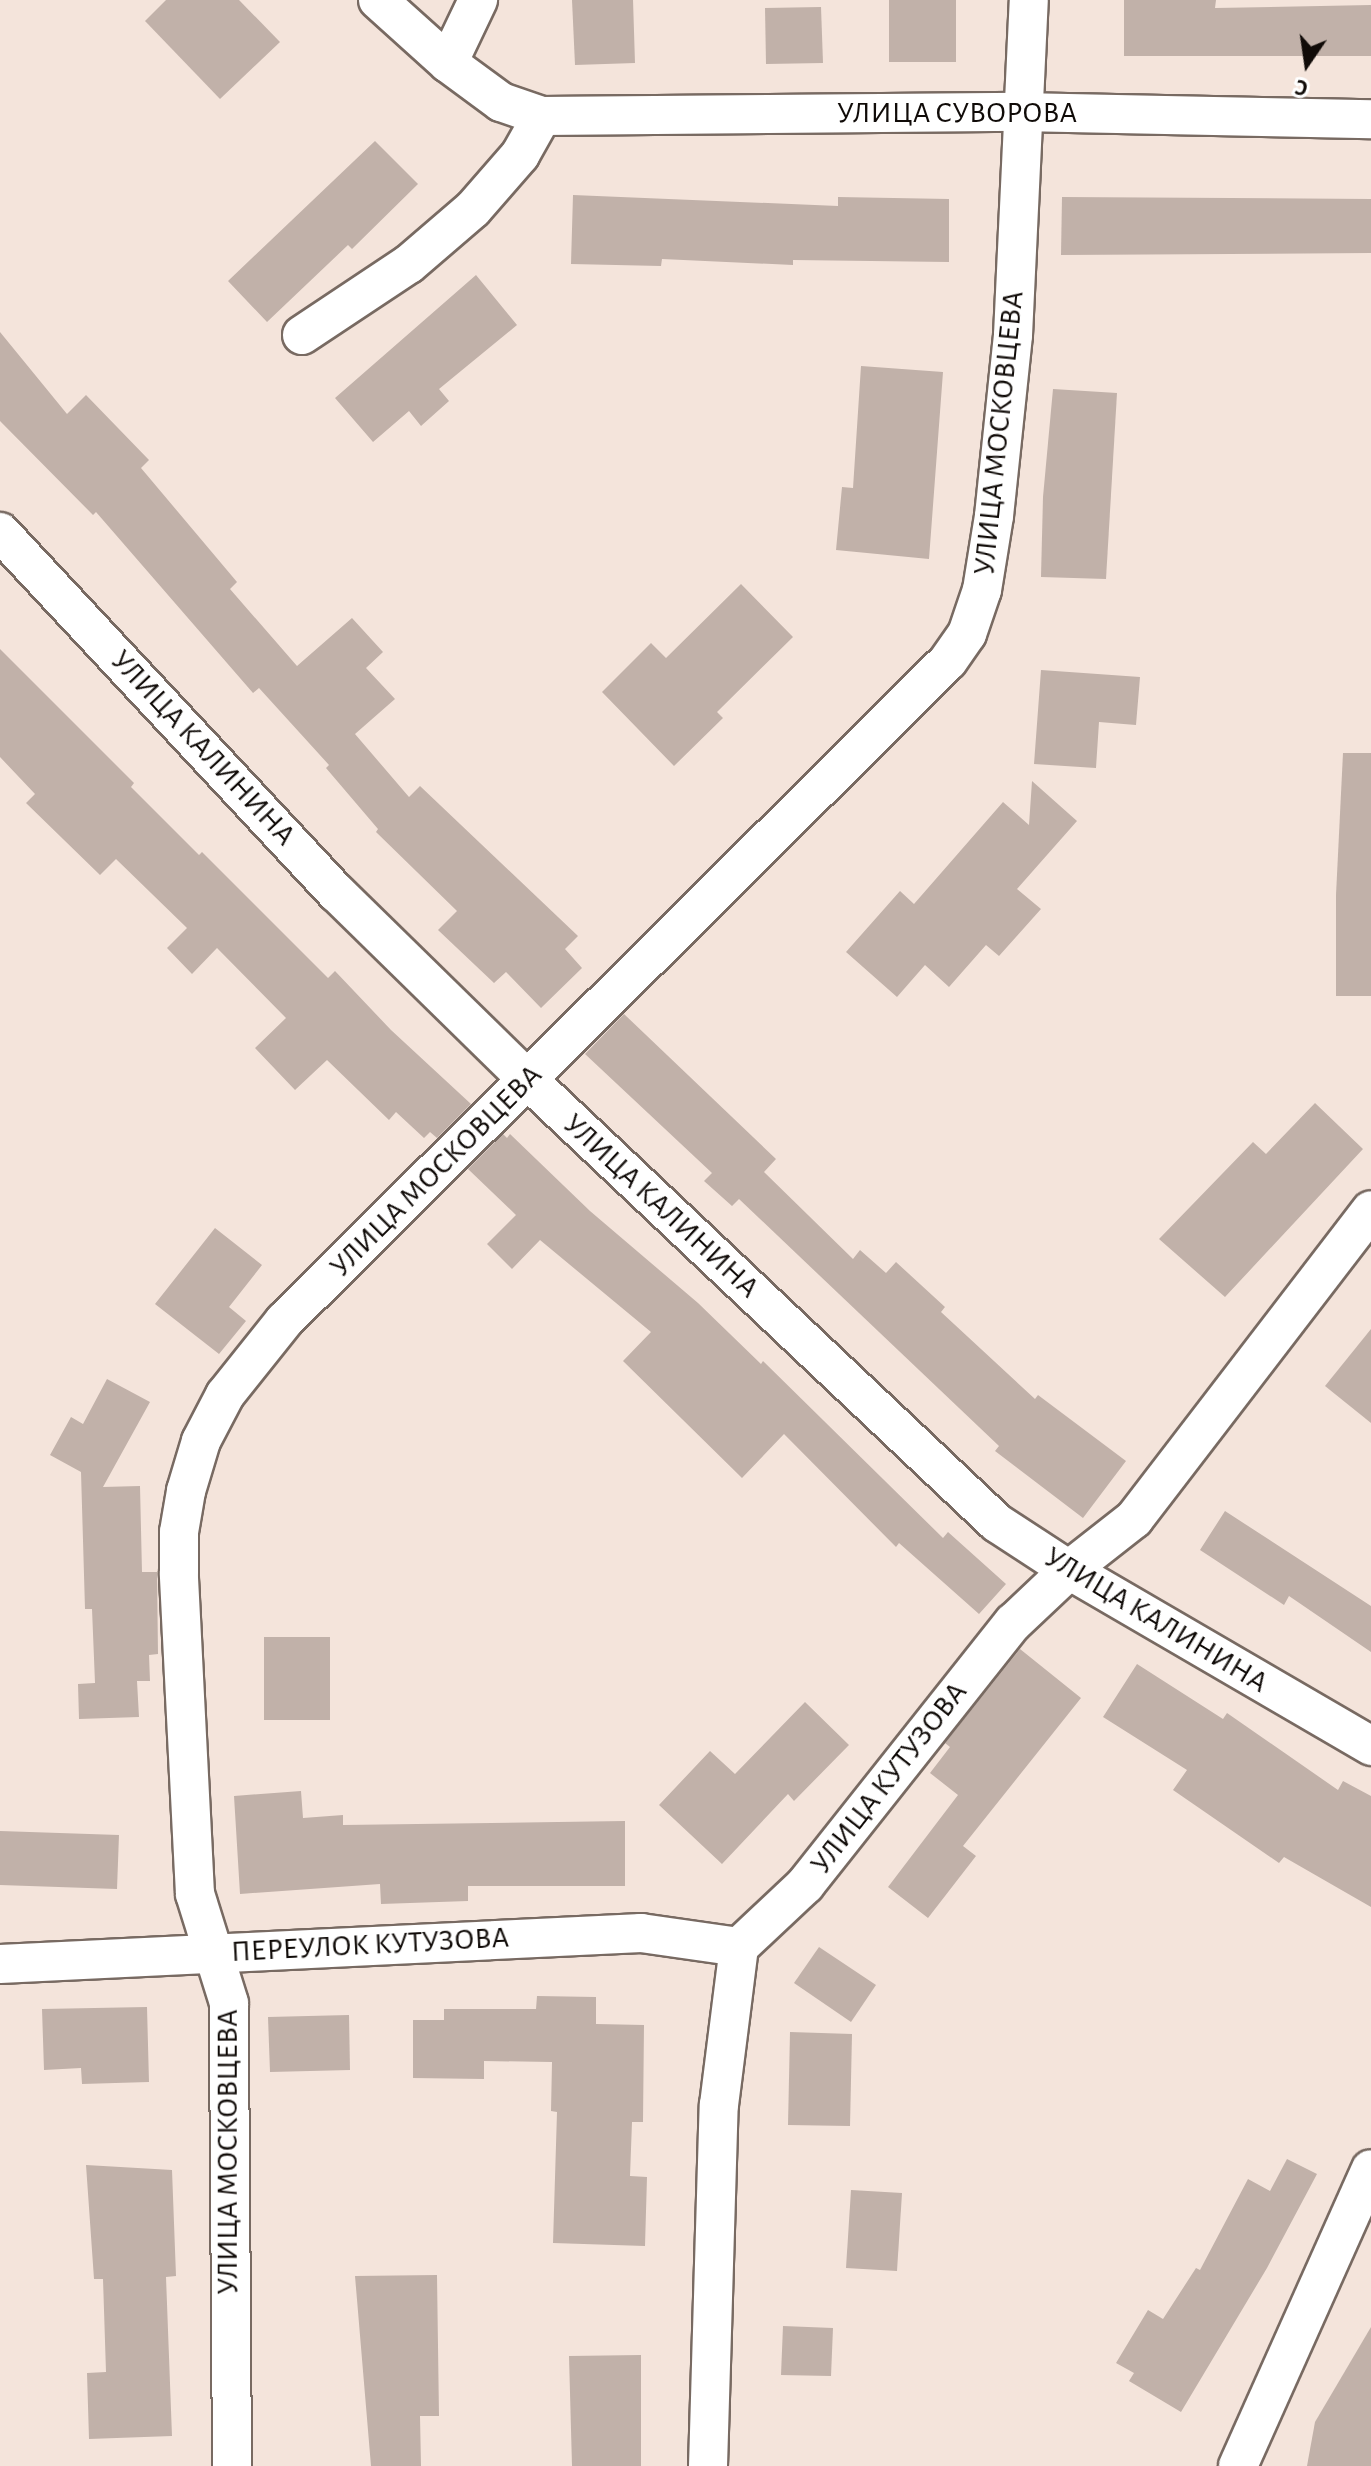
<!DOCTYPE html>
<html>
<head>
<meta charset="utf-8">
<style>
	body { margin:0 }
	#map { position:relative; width:1371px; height:2466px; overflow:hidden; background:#f4e4db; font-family:"Alegreya Sans",sans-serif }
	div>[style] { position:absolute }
	.building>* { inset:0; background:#c1b1a9 }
	.roads { filter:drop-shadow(2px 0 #786a62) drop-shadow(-2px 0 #786a62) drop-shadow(0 2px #786a62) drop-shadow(0 -2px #786a62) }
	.minor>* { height:38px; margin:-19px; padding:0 19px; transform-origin:19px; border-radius:19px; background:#fff }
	span { translate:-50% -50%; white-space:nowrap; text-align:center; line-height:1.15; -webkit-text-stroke:6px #fff; paint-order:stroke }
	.street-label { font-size:30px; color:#100b08 }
	.north { position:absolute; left:1267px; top:24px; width:80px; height:80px; -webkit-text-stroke:6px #fff; paint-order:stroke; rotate:193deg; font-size:22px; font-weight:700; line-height:32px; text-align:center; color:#100b08 }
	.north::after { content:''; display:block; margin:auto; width:28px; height:36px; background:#100b08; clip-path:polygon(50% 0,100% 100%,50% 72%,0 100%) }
</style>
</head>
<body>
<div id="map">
	<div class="building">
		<div style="clip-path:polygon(166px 0,239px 0,280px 42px,220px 99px,145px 21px)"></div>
		<div style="clip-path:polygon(572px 0,633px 0,635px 63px,575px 65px)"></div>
		<div style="clip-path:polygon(889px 0,956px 0,956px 62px,889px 62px)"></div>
		<div style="clip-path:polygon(1124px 0,1216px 0,1215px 8px,1371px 5px,1371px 56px,1124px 56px)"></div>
		<div style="clip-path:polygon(821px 7px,823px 63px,766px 64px,765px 8px)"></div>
		<div style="clip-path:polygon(375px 141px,418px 184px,352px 249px,348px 245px,267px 322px,228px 281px)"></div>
		<div style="clip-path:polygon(573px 195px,838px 206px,838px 197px,949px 199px,949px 262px,793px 260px,793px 265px,662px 259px,661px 266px,571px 264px)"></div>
		<div style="clip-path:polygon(1062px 197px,1371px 199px,1371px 253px,1061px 255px)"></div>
		<div style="clip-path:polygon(476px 275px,517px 325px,439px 389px,449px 401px,421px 426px,409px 411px,373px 442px,335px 398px)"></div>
		<div style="clip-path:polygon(0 332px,67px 414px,86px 395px,149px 460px,141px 468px,237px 582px,230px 589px,297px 666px,352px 618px,383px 652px,366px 668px,395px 699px,355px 734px,409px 797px,420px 786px,578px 936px,565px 949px,582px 968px,541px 1008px,506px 972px,494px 983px,438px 930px,457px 911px,376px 832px,378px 829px,326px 768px,329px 765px,259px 688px,253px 693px,96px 512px,93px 515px,0 421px)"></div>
		<div style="clip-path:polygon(861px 366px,943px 372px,929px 559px,836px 550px,842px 487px,853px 488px)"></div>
		<div style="clip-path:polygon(1053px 389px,1117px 393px,1106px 579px,1041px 577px,1043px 497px)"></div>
		<div style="clip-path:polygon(741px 584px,793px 637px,717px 712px,723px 718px,674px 766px,602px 692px,651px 643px,666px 658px)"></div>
		<div style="clip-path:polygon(0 649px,134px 783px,131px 787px,199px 855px,202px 852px,328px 978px,335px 971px,391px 1030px,471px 1104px,437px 1138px,430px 1132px,424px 1138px,396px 1112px,389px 1120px,327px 1060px,295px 1090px,255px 1048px,286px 1018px,217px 948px,192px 974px,167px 948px,187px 928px,116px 859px,100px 875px,26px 803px,35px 794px,0 757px)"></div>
		<div style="clip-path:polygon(1041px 670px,1140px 677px,1136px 725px,1099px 722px,1096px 768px,1034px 764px)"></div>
		<div style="clip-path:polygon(1343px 753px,1371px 753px,1371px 996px,1336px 996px,1336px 895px)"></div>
		<div style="clip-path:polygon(1032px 781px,1077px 821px,1017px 889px,1041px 909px,999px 956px,986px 945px,949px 987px,925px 965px,897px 997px,846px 952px,900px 891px,914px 904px,1003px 802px,1029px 825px)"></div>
		<div style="clip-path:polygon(624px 1014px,776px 1159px,764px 1172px,853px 1259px,860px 1250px,886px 1273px,896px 1262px,945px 1307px,941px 1312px,1035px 1399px,1038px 1395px,1126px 1461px,1083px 1518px,995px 1451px,999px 1446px,739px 1199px,732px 1206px,704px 1181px,712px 1173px,585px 1054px)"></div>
		<div style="clip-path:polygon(1315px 1103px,1363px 1149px,1225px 1297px,1159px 1239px,1253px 1142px,1266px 1154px)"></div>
		<div style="clip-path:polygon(503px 1134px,507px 1138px,510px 1134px,590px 1211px,698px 1303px,761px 1364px,763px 1361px,943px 1538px,948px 1532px,1006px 1584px,979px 1614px,899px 1543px,896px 1547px,784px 1434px,742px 1478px,623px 1361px,651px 1332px,540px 1240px,512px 1269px,487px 1244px,516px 1215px,468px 1169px)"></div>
		<div style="clip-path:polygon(215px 1228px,262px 1265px,229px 1307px,246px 1321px,219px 1354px,155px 1304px)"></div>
		<div style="clip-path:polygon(1371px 1329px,1371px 1423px,1325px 1386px)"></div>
		<div style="clip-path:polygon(107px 1379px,150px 1402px,103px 1487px,140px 1486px,142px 1572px,157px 1572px,158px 1654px,149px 1655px,150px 1681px,137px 1681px,139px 1717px,79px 1719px,78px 1684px,95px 1683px,92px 1609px,85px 1609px,81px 1472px,50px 1455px,71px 1417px,83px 1424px)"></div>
		<div style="clip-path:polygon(1225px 1511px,1371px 1606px,1371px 1652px,1289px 1596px,1284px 1605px,1200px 1550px)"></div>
		<div style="clip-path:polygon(264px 1637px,330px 1637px,330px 1720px,264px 1720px)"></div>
		<div style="clip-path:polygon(1020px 1649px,1081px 1698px,963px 1846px,976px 1856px,928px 1918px,888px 1887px,958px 1795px,930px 1773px,950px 1747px,945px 1743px)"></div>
		<div style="clip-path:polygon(1137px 1664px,1223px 1719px,1227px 1713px,1338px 1790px,1343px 1781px,1371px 1796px,1371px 1907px,1284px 1857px,1279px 1863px,1173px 1790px,1187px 1770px,1103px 1717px)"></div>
		<div style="clip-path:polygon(805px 1702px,849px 1745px,794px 1801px,788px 1794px,722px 1864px,659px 1805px,710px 1751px,735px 1774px)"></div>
		<div style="clip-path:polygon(301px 1791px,303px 1818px,343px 1815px,343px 1825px,625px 1821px,625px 1886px,468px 1886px,468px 1901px,381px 1904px,380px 1884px,240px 1894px,234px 1796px)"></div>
		<div style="clip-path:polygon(0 1831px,119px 1835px,117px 1889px,0 1885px)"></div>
		<div style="clip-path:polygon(819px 1947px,876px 1985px,851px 2022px,794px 1983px)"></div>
		<div style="clip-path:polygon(537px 1996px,596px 1997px,596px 2024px,644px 2025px,643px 2122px,632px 2122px,630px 2176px,647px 2177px,645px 2246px,553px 2243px,557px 2112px,551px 2111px,552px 2062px,484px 2061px,484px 2079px,413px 2078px,413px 2020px,444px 2020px,444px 2009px,536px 2009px)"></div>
		<div style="clip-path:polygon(147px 2007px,149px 2082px,82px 2084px,81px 2068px,44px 2070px,42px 2009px)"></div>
		<div style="clip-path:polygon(349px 2015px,350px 2070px,270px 2072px,268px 2017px)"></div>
		<div style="clip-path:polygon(790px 2032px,852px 2034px,850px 2126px,788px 2125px)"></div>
		<div style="clip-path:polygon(1287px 2159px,1317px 2174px,1267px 2268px,1181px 2412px,1129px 2381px,1134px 2373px,1116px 2363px,1148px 2310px,1163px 2319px,1196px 2268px,1200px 2270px,1248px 2179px,1270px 2191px)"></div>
		<div style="clip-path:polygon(86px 2165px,172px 2170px,176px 2276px,166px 2277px,172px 2436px,89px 2439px,87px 2373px,106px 2372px,103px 2279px,94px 2279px)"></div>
		<div style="clip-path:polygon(851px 2190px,902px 2193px,897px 2271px,846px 2268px)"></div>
		<div style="clip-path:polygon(437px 2275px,439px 2416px,420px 2416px,421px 2466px,371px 2466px,355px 2276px)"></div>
		<div style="clip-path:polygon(783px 2326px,833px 2328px,831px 2376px,781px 2375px)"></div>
		<div style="clip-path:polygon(1371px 2327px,1371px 2466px,1307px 2466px,1315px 2422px)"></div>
		<div style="clip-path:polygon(641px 2355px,641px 2466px,572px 2466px,569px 2356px)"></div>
	</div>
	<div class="roads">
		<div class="minor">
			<div style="left:378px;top:0;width:94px;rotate:42deg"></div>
			<div style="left:448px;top:63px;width:66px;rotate:36.3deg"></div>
			<div style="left:501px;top:102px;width:43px;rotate:18.9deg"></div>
			<div style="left:542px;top:116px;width:481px;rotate:-0.5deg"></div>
			<div style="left:1023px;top:112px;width:348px;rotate:1.2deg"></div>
			<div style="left:448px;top:63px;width:70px;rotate:-64.5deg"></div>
			<div style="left:302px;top:335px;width:128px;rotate:-33.6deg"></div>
			<div style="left:409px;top:264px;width:84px;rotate:-40.7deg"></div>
			<div style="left:473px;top:209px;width:72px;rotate:-49deg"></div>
			<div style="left:520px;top:155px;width:45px;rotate:-60.6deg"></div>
			<div style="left:0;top:532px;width:494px;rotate:47deg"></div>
			<div style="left:337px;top:893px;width:267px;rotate:44.4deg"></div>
			<div style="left:528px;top:1080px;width:645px;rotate:43.37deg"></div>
			<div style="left:997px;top:1523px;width:86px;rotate:33.1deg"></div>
			<div style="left:1069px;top:1570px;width:350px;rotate:30.2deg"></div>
			<div style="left:0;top:1964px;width:642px;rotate:-2.77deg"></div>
			<div style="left:641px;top:1933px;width:99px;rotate:8.1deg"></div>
			<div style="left:232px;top:2466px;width:463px;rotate:-90.4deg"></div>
			<div style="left:229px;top:2003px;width:114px;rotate:-107.3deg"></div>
			<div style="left:195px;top:1894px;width:321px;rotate:-92.9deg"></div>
			<div style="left:179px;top:1573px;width:41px;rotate:-90deg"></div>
			<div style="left:179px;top:1532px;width:42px;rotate:-80.3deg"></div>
			<div style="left:186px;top:1491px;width:52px;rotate:-73.3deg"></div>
			<div style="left:201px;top:1441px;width:52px;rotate:-62.4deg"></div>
			<div style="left:225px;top:1395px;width:95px;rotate:-51.4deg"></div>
			<div style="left:284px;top:1321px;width:936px;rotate:-44.83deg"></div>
			<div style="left:948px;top:661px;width:33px;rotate:-55deg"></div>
			<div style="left:967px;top:634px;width:46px;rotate:-71.2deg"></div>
			<div style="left:982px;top:590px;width:75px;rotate:-80.8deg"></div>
			<div style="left:994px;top:516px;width:182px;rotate:-84deg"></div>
			<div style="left:1013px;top:335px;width:335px;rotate:-87.3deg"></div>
			<div style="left:708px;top:2466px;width:361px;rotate:-88.3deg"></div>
			<div style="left:719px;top:2105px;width:159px;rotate:-82.8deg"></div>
			<div style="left:739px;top:1947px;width:91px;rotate:-43.2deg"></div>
			<div style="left:805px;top:1885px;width:335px;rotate:-51.6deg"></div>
			<div style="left:1013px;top:1623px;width:77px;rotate:-43.4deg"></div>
			<div style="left:1069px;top:1570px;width:83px;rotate:-38.1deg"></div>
			<div style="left:1134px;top:1519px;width:389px;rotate:-52.5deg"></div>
			<div style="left:1238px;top:2466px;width:325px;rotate:-65.9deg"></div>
		</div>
	</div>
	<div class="street-label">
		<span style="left:957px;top:113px">УЛИЦА СУВОРОВА</span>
		<span style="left:999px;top:433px;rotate:-84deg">УЛИЦА МОСКОВЦЕВА</span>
		<span style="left:203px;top:748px;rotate:47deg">УЛИЦА КАЛИНИНА</span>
		<span style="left:436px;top:1171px;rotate:-45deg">УЛИЦА МОСКОВЦЕВА</span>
		<span style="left:661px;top:1206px;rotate:43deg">УЛИЦА КАЛИНИНА</span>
		<span style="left:1156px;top:1620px;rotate:31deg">УЛИЦА КАЛИНИНА</span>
		<span style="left:889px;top:1778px;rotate:-52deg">УЛИЦА КУТУЗОВА</span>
		<span style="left:370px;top:1945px;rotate:-3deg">ПЕРЕУЛОК КУТУЗОВА</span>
		<span style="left:228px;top:2152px;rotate:-90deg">УЛИЦА МОСКОВЦЕВА</span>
	</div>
	<div class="north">С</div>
</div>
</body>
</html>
